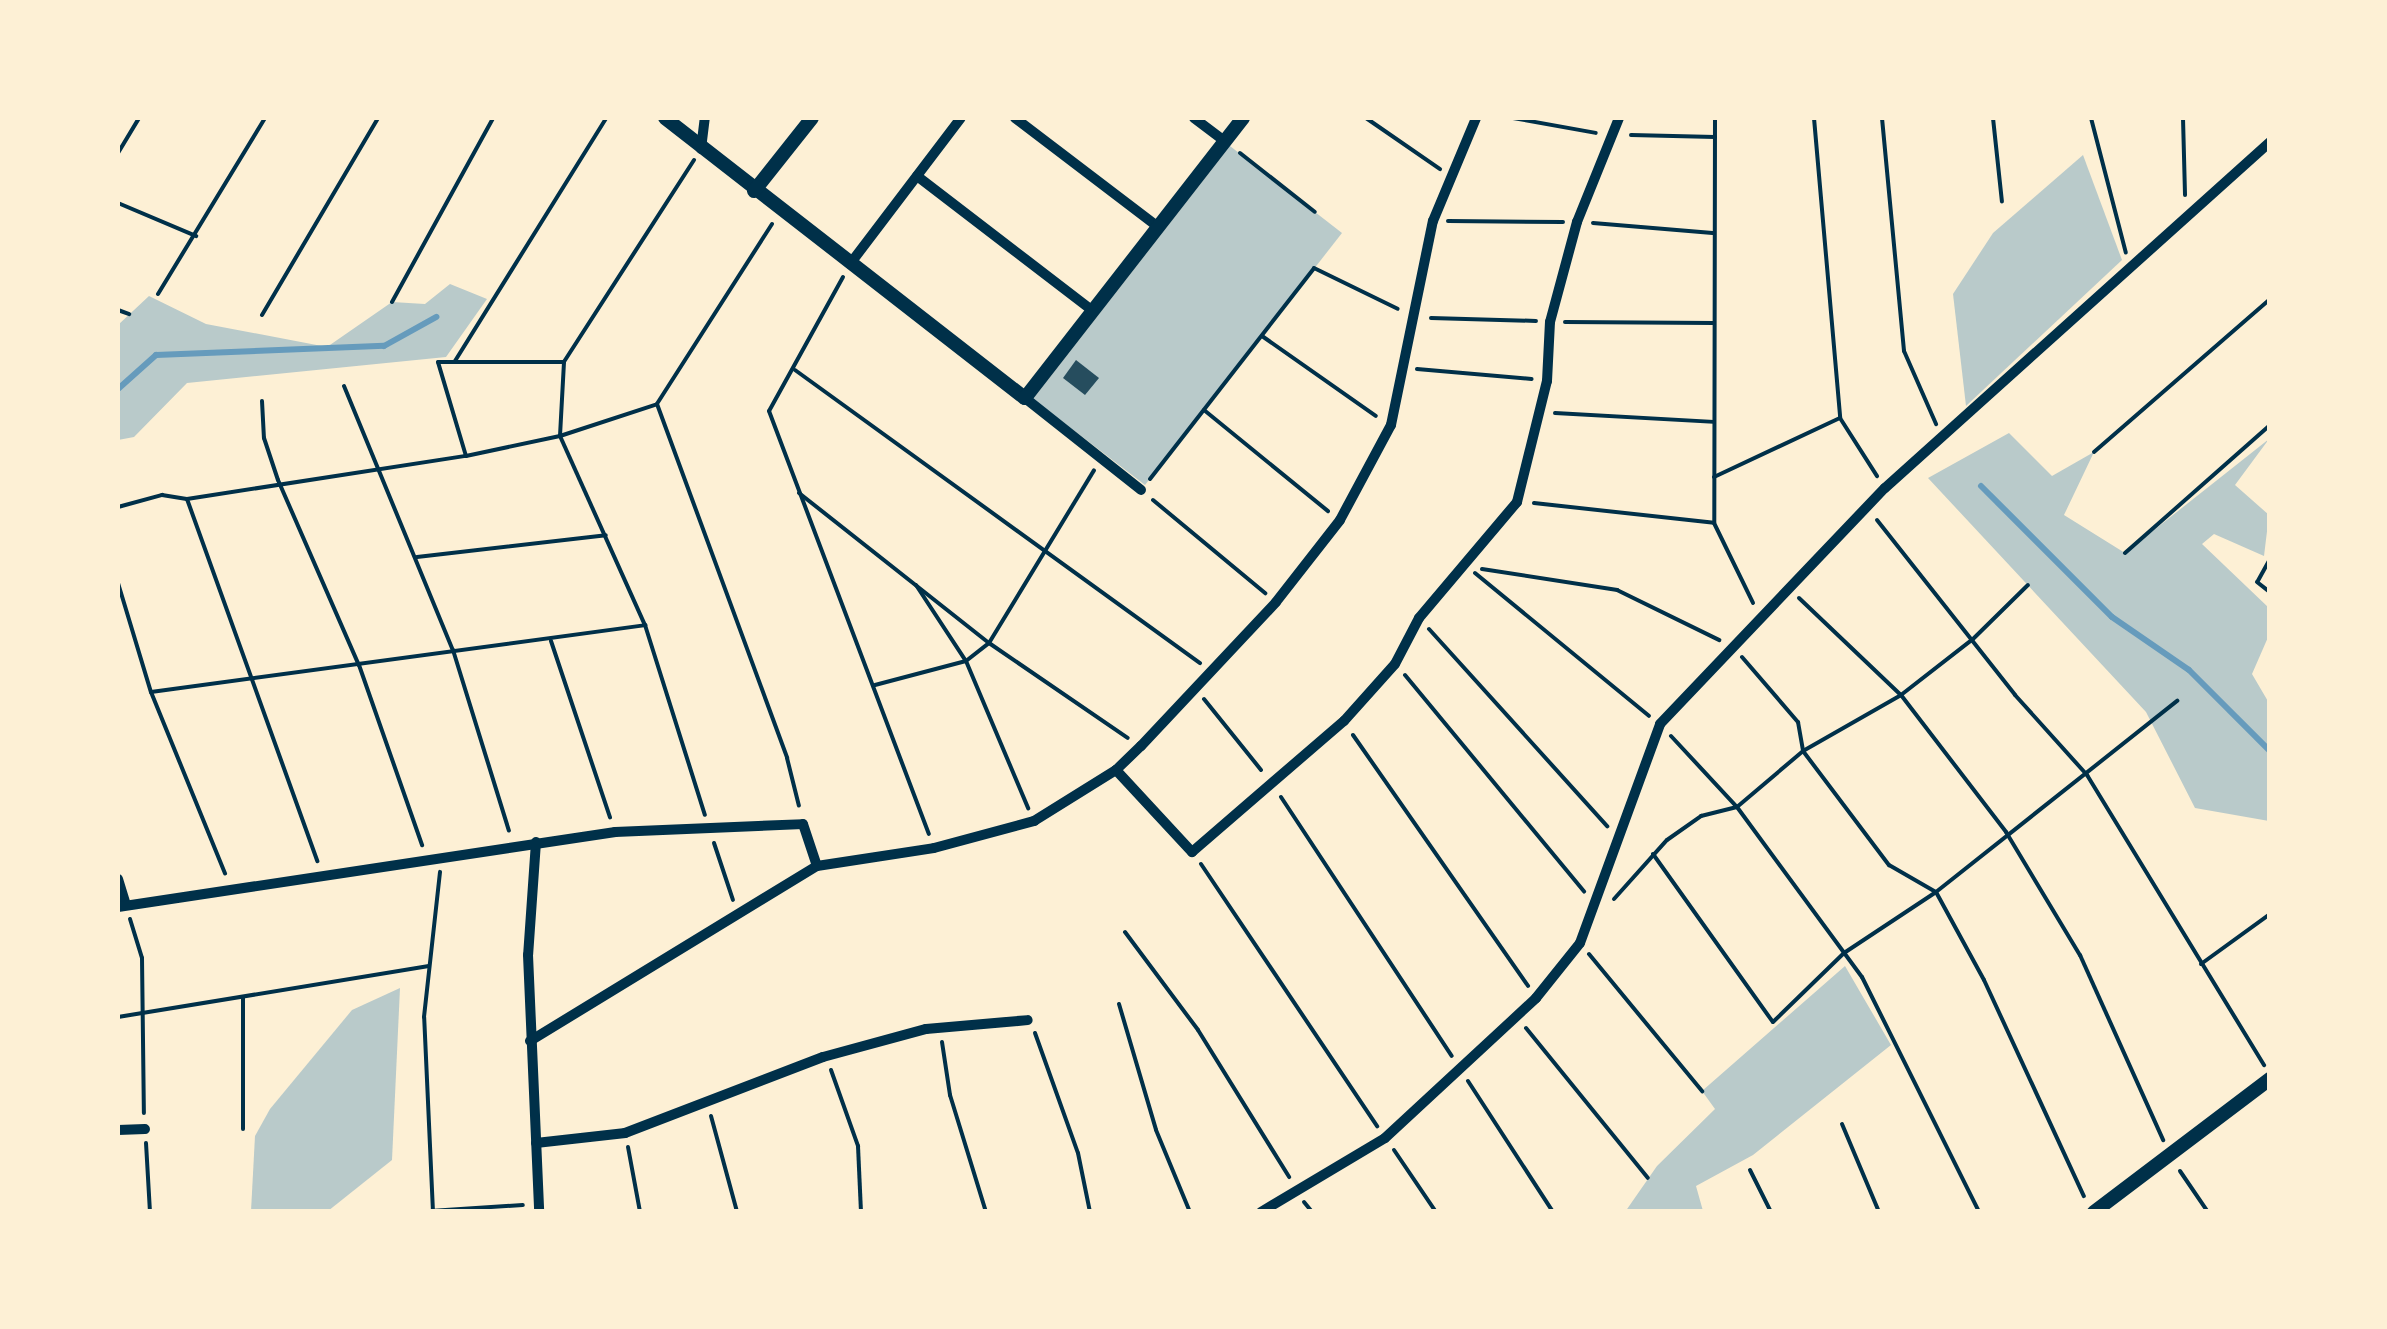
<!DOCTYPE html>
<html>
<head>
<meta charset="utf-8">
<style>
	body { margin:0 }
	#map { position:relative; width:2387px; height:1329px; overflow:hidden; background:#fdf0d5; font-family:"Varela Round",sans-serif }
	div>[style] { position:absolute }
	.green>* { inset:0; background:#b9caca }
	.stream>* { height:6px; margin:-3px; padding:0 3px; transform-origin:3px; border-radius:3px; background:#669bbc }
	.building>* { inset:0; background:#264d5e }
	.path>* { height:4px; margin:-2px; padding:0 2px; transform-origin:2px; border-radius:2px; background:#003049 }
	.minor>* { height:10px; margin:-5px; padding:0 5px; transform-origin:5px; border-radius:5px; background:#003049 }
	.tertiary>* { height:14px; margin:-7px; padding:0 7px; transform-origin:7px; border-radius:7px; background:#003049 }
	span { translate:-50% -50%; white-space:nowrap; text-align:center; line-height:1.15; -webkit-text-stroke:10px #fdf0d5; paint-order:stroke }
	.frame { position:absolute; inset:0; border:120px solid #fdf0d5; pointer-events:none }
</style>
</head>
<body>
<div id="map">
	<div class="green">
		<div style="clip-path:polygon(1230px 146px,1342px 233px,1145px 485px,1033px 399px)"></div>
		<div style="clip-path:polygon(2083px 155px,2122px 260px,1966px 406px,1953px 294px,1993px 233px)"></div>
		<div style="clip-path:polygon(450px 284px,487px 299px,446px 357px,187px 383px,134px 437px,118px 440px,118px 325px,149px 296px,206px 324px,327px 347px,392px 302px,425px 304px)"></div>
		<div style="clip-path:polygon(2009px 433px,2052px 476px,2094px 452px,2064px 515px,2125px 553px,2269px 439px,2235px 485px,2269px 515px,2264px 556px,2214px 534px,2202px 544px,2269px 608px,2269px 635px,2252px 674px,2269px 703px,2269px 821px,2195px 808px,2146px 712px,1928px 478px)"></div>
		<div style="clip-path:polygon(1845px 966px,1891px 1045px,1753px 1155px,1696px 1186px,1703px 1211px,1625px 1212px,1657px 1166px,1715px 1109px,1702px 1091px)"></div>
		<div style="clip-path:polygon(400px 988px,392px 1160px,328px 1211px,251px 1211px,255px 1136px,270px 1109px,352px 1010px)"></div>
	</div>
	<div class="stream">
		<div style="left:118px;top:389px;width:51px;rotate:-41.8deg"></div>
		<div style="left:156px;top:355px;width:228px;rotate:-2.3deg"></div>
		<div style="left:384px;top:346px;width:60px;rotate:-29.1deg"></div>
		<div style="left:1981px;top:486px;width:185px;rotate:45deg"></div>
		<div style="left:2112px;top:617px;width:93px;rotate:34.5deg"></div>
		<div style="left:2189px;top:670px;width:115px;rotate:45deg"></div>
	</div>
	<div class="building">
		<div style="clip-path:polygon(1076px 360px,1099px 378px,1085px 395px,1063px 378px)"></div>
	</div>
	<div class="path">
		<div style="left:1366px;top:118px;width:90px;rotate:34.6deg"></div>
		<div style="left:1513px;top:118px;width:84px;rotate:10.2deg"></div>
		<div style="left:1715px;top:118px;width:405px;rotate:90.1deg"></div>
		<div style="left:1714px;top:523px;width:89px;rotate:64deg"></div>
		<div style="left:1814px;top:118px;width:301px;rotate:85deg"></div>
		<div style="left:1840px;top:418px;width:69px;rotate:57.5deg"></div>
		<div style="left:1882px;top:118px;width:234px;rotate:84.6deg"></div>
		<div style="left:1904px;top:351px;width:80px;rotate:66.3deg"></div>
		<div style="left:1993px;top:118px;width:84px;rotate:83.9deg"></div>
		<div style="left:2091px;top:118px;width:139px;rotate:75.5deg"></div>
		<div style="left:2183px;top:118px;width:77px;rotate:88.5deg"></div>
		<div style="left:1631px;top:135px;width:84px;rotate:1.4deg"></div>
		<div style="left:118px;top:153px;width:41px;rotate:-59deg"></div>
		<div style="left:1240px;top:153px;width:95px;rotate:38.2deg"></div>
		<div style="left:694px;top:160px;width:240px;rotate:122.8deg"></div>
		<div style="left:564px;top:362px;width:74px;rotate:93.1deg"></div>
		<div style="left:560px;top:436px;width:207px;rotate:65.8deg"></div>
		<div style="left:645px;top:625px;width:199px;rotate:72.5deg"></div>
		<div style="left:118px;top:203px;width:85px;rotate:22.9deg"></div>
		<div style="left:1448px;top:221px;width:115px;rotate:0.5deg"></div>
		<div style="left:1593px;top:223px;width:120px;rotate:4.8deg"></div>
		<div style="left:772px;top:224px;width:214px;rotate:122.6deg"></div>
		<div style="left:657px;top:404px;width:377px;rotate:69.8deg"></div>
		<div style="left:787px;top:758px;width:49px;rotate:76deg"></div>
		<div style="left:843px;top:277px;width:153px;rotate:118.9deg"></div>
		<div style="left:769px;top:411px;width:452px;rotate:69.3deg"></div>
		<div style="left:158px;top:294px;width:206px;rotate:-58.7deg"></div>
		<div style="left:392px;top:302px;width:210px;rotate:-61.2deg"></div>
		<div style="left:118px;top:310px;width:12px;rotate:20deg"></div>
		<div style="left:262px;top:315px;width:229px;rotate:-59.5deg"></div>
		<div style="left:1431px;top:318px;width:105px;rotate:1.6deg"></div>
		<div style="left:1565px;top:322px;width:149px;rotate:0.4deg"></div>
		<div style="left:1262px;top:336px;width:139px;rotate:35.1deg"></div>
		<div style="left:455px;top:361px;width:286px;rotate:-58.1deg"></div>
		<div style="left:1417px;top:369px;width:115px;rotate:5deg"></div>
		<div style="left:795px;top:370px;width:500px;rotate:35.9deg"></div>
		<div style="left:344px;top:386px;width:286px;rotate:67.6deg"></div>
		<div style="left:453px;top:650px;width:189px;rotate:72.8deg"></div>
		<div style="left:262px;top:401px;width:37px;rotate:87deg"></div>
		<div style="left:264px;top:438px;width:44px;rotate:71.6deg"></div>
		<div style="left:278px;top:480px;width:202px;rotate:66.4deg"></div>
		<div style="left:359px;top:665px;width:191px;rotate:70.7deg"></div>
		<div style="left:1204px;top:410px;width:160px;rotate:39.2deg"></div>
		<div style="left:1555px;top:413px;width:159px;rotate:3.2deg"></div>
		<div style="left:2094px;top:452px;width:233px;rotate:-41deg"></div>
		<div style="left:466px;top:456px;width:98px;rotate:-106.6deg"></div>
		<div style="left:438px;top:362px;width:126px"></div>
		<div style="left:1714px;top:477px;width:139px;rotate:-25.1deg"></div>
		<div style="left:1150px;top:479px;width:267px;rotate:-52.1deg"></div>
		<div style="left:1314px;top:268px;width:93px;rotate:26deg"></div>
		<div style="left:799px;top:493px;width:242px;rotate:38.3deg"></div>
		<div style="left:989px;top:643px;width:168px;rotate:34.4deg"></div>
		<div style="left:187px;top:499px;width:385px;rotate:70.2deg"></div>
		<div style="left:1153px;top:500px;width:146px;rotate:39.7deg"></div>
		<div style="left:1534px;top:503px;width:181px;rotate:6.3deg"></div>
		<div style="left:118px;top:507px;width:46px;rotate:-15.3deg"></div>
		<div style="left:162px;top:495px;width:25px;rotate:9deg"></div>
		<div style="left:187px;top:499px;width:282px;rotate:-8.8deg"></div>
		<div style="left:466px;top:456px;width:96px;rotate:-12deg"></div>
		<div style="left:560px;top:436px;width:100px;rotate:-18.1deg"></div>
		<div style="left:1877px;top:520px;width:223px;rotate:51.7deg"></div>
		<div style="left:2015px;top:695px;width:108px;rotate:48deg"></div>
		<div style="left:2087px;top:775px;width:340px;rotate:58.6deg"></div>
		<div style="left:2125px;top:553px;width:193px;rotate:-41.4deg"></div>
		<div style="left:417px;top:557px;width:190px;rotate:-6.6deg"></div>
		<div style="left:2270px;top:559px;width:26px;rotate:119deg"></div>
		<div style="left:2257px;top:582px;width:16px;rotate:38deg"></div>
		<div style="left:1482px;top:569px;width:137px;rotate:8.8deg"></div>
		<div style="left:1617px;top:590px;width:114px;rotate:26.1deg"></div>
		<div style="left:1475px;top:573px;width:225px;rotate:39.4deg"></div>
		<div style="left:118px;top:583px;width:114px;rotate:73.2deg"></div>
		<div style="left:151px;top:692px;width:196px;rotate:67.8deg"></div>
		<div style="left:916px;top:585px;width:91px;rotate:56.7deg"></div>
		<div style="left:966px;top:661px;width:160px;rotate:67.1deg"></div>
		<div style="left:1799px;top:598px;width:141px;rotate:43.6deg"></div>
		<div style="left:1901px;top:695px;width:173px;rotate:52.5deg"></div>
		<div style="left:2006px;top:832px;width:144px;rotate:59deg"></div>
		<div style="left:2080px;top:955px;width:203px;rotate:65.8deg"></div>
		<div style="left:1429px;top:629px;width:266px;rotate:47.9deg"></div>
		<div style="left:551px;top:641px;width:186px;rotate:71.5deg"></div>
		<div style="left:1742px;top:657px;width:86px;rotate:49.3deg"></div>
		<div style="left:1798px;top:722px;width:29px;rotate:80deg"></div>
		<div style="left:1803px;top:751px;width:143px;rotate:53deg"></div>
		<div style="left:1889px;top:865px;width:54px;rotate:29.9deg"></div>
		<div style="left:1936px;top:892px;width:100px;rotate:61.4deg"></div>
		<div style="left:1984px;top:980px;width:238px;rotate:65.2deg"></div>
		<div style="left:1405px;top:675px;width:281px;rotate:50.4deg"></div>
		<div style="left:875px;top:685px;width:94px;rotate:-14.8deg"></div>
		<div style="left:966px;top:661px;width:29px;rotate:-38deg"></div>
		<div style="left:989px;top:643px;width:202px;rotate:-58.7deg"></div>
		<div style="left:151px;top:692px;width:499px;rotate:-7.7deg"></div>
		<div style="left:1204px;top:699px;width:91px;rotate:51.2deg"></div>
		<div style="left:1353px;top:735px;width:306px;rotate:55.1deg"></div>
		<div style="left:1671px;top:736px;width:97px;rotate:47.1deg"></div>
		<div style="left:1737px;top:807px;width:211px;rotate:53.7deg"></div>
		<div style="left:1862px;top:977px;width:263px;rotate:63.5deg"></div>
		<div style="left:1281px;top:797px;width:310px;rotate:56.6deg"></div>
		<div style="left:714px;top:843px;width:60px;rotate:71.6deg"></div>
		<div style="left:1653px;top:854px;width:206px;rotate:54.5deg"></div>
		<div style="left:1773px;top:1022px;width:99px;rotate:-44.2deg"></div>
		<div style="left:1844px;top:953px;width:110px;rotate:-33.5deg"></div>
		<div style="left:1936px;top:892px;width:308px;rotate:-38.4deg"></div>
		<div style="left:1201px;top:864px;width:316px;rotate:56.1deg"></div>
		<div style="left:1614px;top:899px;width:79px;rotate:-48.1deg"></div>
		<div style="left:1667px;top:840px;width:42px;rotate:-35.2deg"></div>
		<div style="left:1701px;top:816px;width:37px;rotate:-14deg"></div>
		<div style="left:1737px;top:807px;width:87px;rotate:-40.3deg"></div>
		<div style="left:1803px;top:751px;width:113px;rotate:-29.7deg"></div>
		<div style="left:1901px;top:695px;width:91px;rotate:-37.9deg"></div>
		<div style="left:1973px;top:639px;width:77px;rotate:-44.5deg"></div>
		<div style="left:130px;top:919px;width:41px;rotate:72.9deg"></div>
		<div style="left:142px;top:958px;width:155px;rotate:89.3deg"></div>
		<div style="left:1125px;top:932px;width:122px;rotate:53.3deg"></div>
		<div style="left:1198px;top:1030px;width:173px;rotate:58.2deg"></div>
		<div style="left:1589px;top:954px;width:178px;rotate:50.5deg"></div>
		<div style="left:2201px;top:964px;width:85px;rotate:-35.9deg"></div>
		<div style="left:243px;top:997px;width:132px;rotate:90deg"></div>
		<div style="left:1119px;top:1004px;width:131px;rotate:73.6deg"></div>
		<div style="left:1156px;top:1130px;width:89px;rotate:67.5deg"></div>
		<div style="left:118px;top:1017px;width:315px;rotate:-9.3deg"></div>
		<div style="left:1526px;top:1028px;width:193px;rotate:50.9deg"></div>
		<div style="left:1035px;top:1033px;width:127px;rotate:70.3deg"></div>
		<div style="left:1078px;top:1153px;width:60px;rotate:78.5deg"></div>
		<div style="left:942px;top:1042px;width:54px;rotate:81.4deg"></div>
		<div style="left:950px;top:1095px;width:122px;rotate:72.9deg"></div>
		<div style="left:831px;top:1070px;width:81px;rotate:70.4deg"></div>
		<div style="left:858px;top:1146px;width:66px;rotate:87.4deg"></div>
		<div style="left:1468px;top:1081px;width:156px;rotate:57deg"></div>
		<div style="left:711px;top:1116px;width:99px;rotate:74.8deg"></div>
		<div style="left:1842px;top:1124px;width:95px;rotate:67.2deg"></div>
		<div style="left:146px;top:1143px;width:69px;rotate:86.7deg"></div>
		<div style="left:628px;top:1147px;width:66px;rotate:79.5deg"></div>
		<div style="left:1394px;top:1150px;width:75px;rotate:55.9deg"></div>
		<div style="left:1750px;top:1170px;width:47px;rotate:63.4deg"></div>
		<div style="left:2180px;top:1171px;width:50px;rotate:55.7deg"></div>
		<div style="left:1304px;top:1202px;width:13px;rotate:51deg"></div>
		<div style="left:415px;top:1212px;width:108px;rotate:-3.7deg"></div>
		<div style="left:433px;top:1212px;width:195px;rotate:-92.6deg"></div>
		<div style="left:424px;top:1017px;width:146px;rotate:-83.7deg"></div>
	</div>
	<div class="minor">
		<div style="left:1015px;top:118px;width:180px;rotate:37.3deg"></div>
		<div style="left:1194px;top:118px;width:39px;rotate:37deg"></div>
		<div style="left:701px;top:149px;width:31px;rotate:-83deg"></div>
		<div style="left:917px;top:176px;width:222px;rotate:37.5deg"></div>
		<div style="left:850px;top:264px;width:183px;rotate:-52.8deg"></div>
		<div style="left:1025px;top:398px;width:148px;rotate:38.4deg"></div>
		<div style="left:1116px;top:770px;width:112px;rotate:47.2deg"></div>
		<div style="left:1192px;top:852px;width:201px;rotate:-40.8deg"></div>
		<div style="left:1344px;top:721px;width:76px;rotate:-48.2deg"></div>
		<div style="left:1395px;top:664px;width:52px;rotate:-62.4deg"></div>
		<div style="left:1419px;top:618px;width:152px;rotate:-49.8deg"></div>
		<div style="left:1517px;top:502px;width:125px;rotate:-76.1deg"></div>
		<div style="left:1547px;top:381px;width:59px;rotate:-87.1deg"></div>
		<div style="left:1550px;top:322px;width:104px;rotate:-74.9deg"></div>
		<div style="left:1577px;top:222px;width:112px;rotate:-68deg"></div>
		<div style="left:536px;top:842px;width:113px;rotate:94deg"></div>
		<div style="left:528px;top:955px;width:257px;rotate:87.5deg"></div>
		<div style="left:118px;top:879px;width:27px;rotate:73deg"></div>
		<div style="left:118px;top:907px;width:503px;rotate:-8.58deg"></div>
		<div style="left:615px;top:832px;width:188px;rotate:-2.4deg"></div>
		<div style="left:803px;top:824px;width:44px;rotate:71.6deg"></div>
		<div style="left:530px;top:1041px;width:336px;rotate:-31.4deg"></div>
		<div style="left:817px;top:866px;width:118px;rotate:-8.7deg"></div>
		<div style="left:934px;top:848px;width:104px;rotate:-15.1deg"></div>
		<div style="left:1034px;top:821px;width:97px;rotate:-31.9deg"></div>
		<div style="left:1116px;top:770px;width:35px;rotate:-44deg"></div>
		<div style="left:1141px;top:746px;width:197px;rotate:-46.8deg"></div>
		<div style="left:1276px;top:602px;width:104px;rotate:-52deg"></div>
		<div style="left:1340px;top:520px;width:108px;rotate:-61.8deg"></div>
		<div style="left:1391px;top:425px;width:208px;rotate:-78.4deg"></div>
		<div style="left:1433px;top:221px;width:112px;rotate:-67.3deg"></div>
		<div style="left:118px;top:1130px;width:27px;rotate:-2deg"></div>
		<div style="left:536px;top:1143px;width:90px;rotate:-6.4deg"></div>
		<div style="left:625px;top:1133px;width:212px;rotate:-21deg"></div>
		<div style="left:823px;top:1057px;width:107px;rotate:-15.2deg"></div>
		<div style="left:926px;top:1029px;width:102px;rotate:-5deg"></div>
		<div style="left:1261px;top:1212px;width:144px;rotate:-30.8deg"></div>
		<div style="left:1385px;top:1138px;width:206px;rotate:-42.8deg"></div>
		<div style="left:1536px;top:998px;width:70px;rotate:-51.3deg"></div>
		<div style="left:1580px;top:943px;width:233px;rotate:-69.9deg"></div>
		<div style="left:1660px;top:724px;width:326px;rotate:-46.4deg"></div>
		<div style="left:1885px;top:488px;width:518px;rotate:-41.95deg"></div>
	</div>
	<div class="tertiary">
		<div style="left:665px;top:118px;width:456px;rotate:37.9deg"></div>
		<div style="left:1025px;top:398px;width:355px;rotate:-52.1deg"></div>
		<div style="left:754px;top:191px;width:93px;rotate:-51.5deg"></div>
		<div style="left:2094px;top:1212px;width:221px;rotate:-37.1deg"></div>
	</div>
	<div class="frame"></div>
</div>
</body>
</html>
